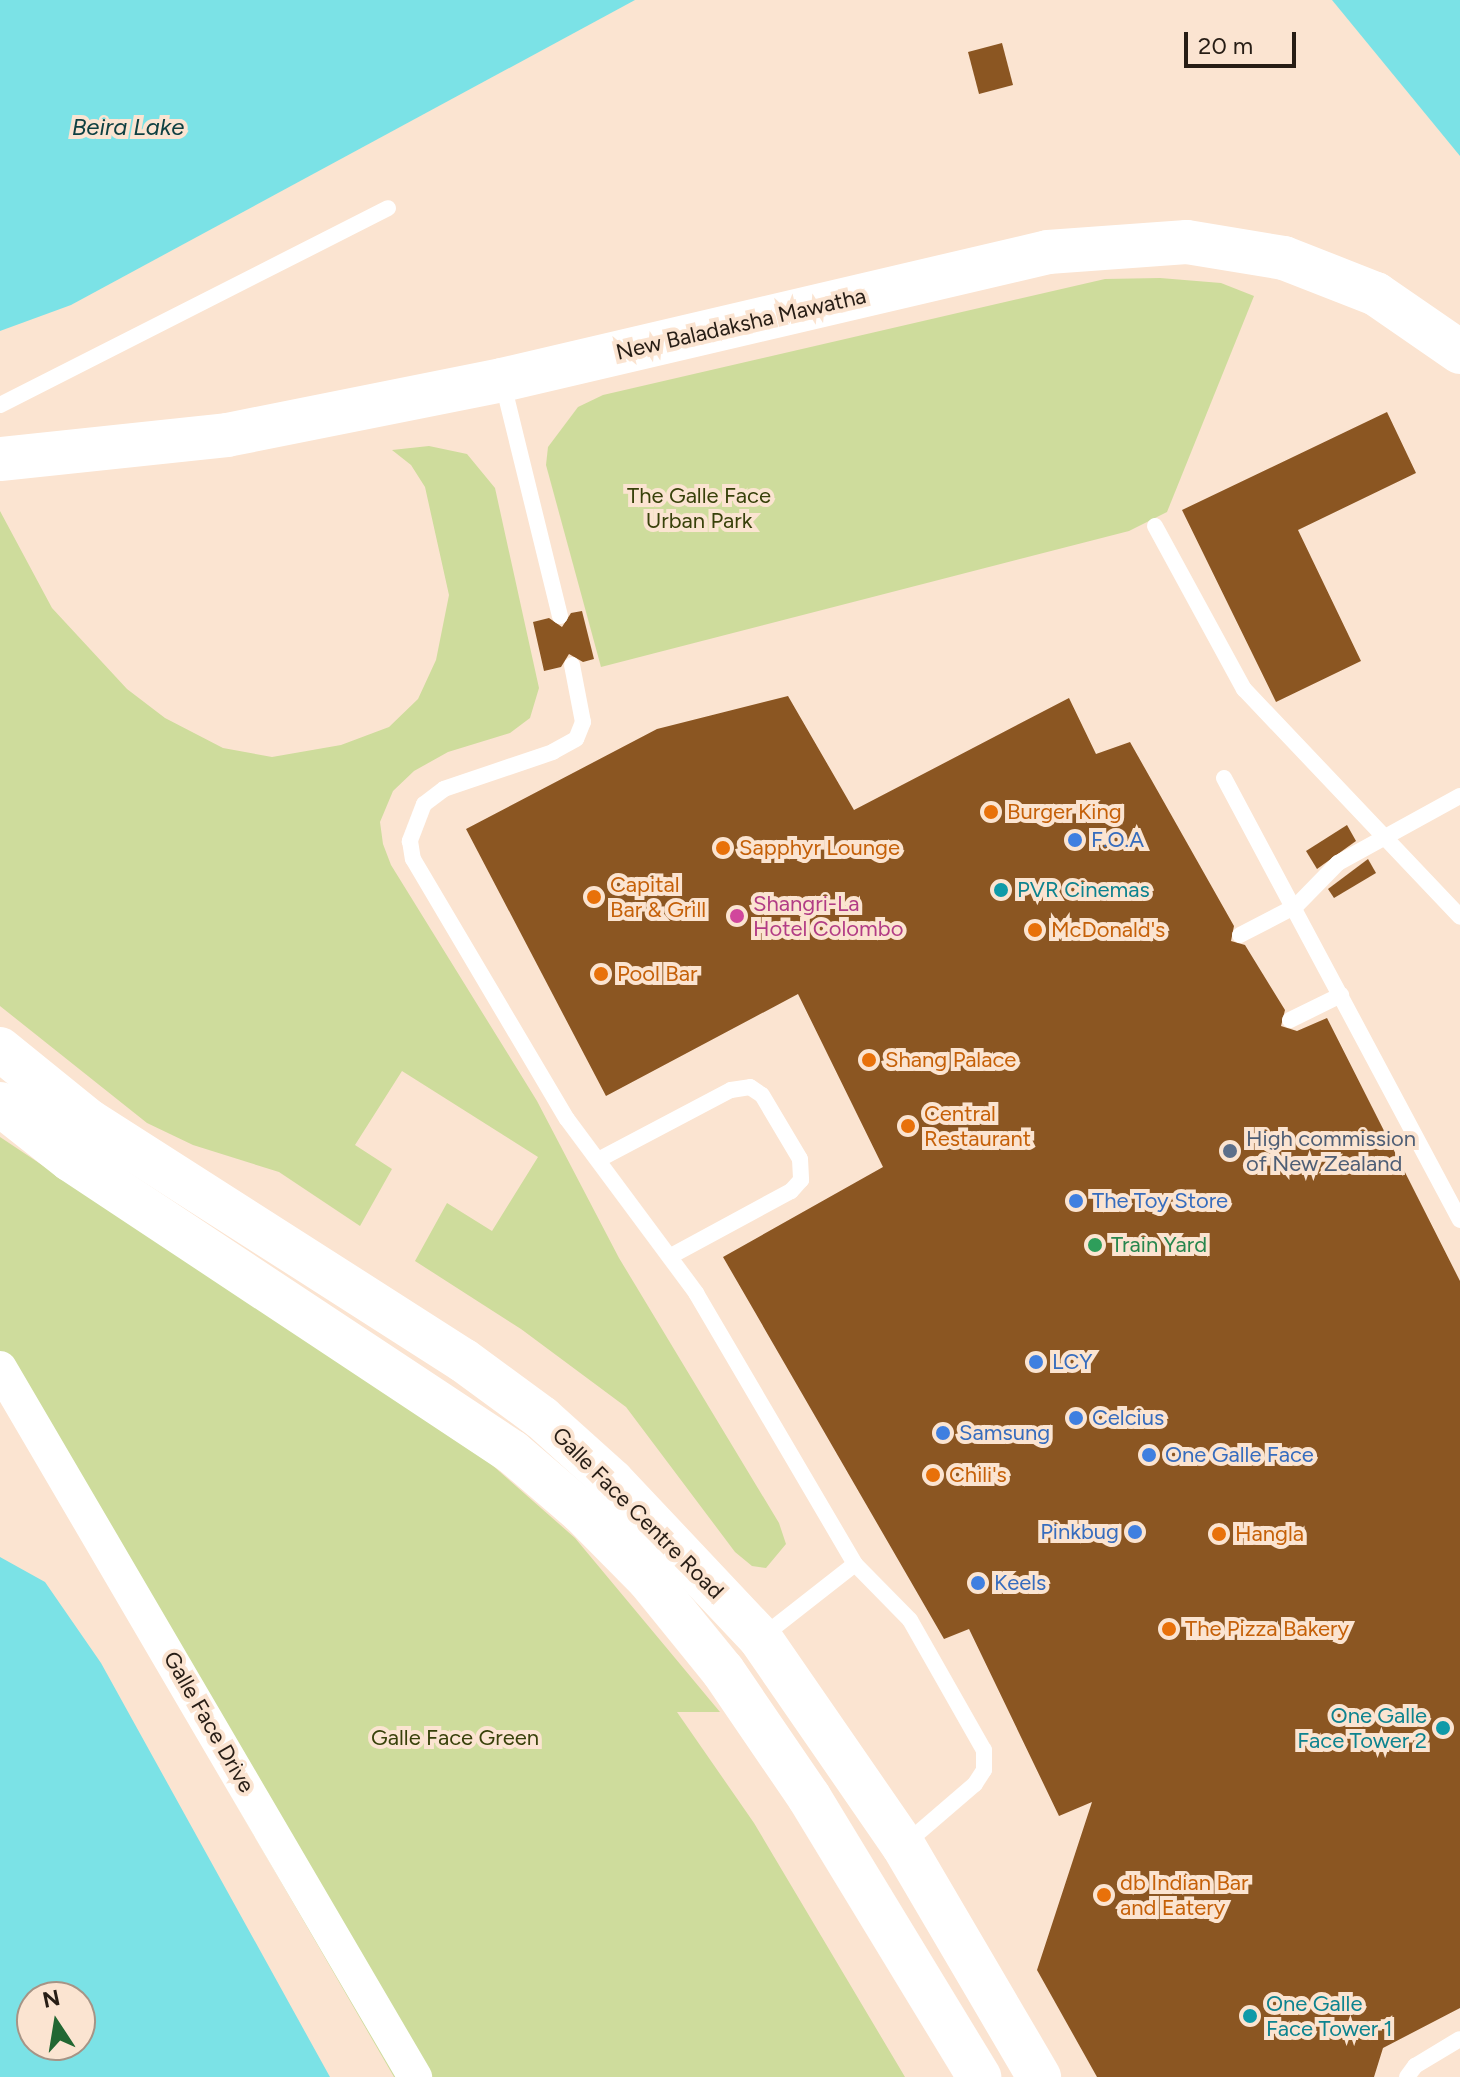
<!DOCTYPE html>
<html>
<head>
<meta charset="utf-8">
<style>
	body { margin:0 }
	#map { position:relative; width:1460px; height:2077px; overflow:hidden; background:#fbe4d1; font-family:Figtree,sans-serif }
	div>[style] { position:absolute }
	.green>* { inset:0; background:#cedc9c }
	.water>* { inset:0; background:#7be2e6 }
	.building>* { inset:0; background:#8b5622 }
	.lane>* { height:16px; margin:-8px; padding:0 8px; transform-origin:8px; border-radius:8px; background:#fff }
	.street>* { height:34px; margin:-17px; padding:0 17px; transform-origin:17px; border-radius:17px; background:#fff }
	.primary>* { height:44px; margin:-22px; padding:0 22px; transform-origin:22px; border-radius:22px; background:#fff }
	.highway>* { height:44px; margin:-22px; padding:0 22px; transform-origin:22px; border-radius:22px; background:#fff }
	.dots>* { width:22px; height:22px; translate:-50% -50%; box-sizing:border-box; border:4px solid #fbe4d1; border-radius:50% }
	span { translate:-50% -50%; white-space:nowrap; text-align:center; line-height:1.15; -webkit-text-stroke:8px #fbe4d1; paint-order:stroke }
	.street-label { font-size:22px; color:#271d15 }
	.park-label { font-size:22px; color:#38410a }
	.food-label { font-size:22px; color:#c56008 }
	.left { translate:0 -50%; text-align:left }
	.shop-label { font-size:22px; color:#366cbe }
	.right { translate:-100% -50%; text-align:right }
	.culture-label { font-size:22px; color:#0d838f }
	.hotel-label { font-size:22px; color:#b23c85 }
	.service-label { font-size:22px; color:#4e5e75 }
	.leisure-label { font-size:22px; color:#27864d }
	.water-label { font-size:24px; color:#0f4042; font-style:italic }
	.north { position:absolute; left:16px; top:1981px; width:80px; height:80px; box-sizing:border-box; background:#fbe4d1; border:2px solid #a69486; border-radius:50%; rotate:348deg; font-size:22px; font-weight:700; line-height:32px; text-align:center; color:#271d15 }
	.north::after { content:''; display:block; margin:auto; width:28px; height:36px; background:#226732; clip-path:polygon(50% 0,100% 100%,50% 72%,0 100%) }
	.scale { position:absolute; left:1184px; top:32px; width:112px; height:36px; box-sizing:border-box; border:4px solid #271d15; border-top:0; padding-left:10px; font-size:24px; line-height:28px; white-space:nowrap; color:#271d15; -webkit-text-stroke:6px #fbe4d1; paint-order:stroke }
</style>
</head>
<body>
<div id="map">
	<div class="green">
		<div style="clip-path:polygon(1160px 278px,1221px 283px,1254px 296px,1167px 512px,1129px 531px,601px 667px,546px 465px,548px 447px,578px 407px,603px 395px,1105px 279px)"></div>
		<div style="clip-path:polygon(429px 446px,467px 454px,495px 488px,539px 688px,530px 718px,510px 733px,448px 752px,414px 771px,393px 791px,380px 822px,383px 844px,391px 865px,537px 1101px,619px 1258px,779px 1523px,786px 1544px,766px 1568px,752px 1566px,735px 1552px,626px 1407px,521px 1329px,415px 1261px,447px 1203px,492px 1231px,538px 1157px,402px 1071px,355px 1145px,392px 1169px,360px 1226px,279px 1172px,193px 1145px,147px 1123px,0 1006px,0 511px,52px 608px,127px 689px,165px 718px,223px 748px,272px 757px,341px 745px,389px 727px,418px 699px,436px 660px,449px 595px,425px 487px,411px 465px,392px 450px)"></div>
		<div style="clip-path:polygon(0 1137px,491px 1464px,575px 1538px,720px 1712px,677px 1712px,754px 1823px,905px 2077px,394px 2077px,0 1396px)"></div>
	</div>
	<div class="water">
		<div style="clip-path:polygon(0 0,635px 0,71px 305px,0 331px)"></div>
		<div style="clip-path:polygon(1332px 0,1460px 0,1460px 156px)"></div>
		<div style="clip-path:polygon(evenodd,0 1557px,45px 1582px,101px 1663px,330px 2077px,0 2077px,0 1557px,32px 1997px,80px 1997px,80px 2045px,32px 2045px,32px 1997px)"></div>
	</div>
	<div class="building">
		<div style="clip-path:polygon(1002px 43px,1013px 85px,979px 94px,968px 52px)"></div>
		<div style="clip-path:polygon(1387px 412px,1416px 473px,1298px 530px,1361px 661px,1276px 702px,1182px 510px)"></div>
		<div style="clip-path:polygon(582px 611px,594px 659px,583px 662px,569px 654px,561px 667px,544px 671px,533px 622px,549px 618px,562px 627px,571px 613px)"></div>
		<div style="clip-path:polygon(788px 696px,854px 810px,1069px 698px,1096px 754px,1130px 742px,1234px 926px,1231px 941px,1245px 945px,1285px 1010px,1281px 1026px,1297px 1031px,1327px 1018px,1460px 1281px,1460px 2008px,1383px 2048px,1374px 2077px,1097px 2077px,1037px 1970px,1092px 1802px,1059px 1816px,969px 1629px,944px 1639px,723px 1257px,883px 1167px,798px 994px,606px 1096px,466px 829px,657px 729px)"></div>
		<div style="clip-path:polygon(1347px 825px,1356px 841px,1317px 869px,1306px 851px)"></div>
		<div style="clip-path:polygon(1368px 859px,1376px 873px,1334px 898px,1328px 889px)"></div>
	</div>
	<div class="lane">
		<div style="left:502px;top:380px;width:243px;rotate:76.2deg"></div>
		<div style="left:0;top:405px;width:435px;rotate:-26.9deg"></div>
		<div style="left:1155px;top:526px;width:186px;rotate:61.4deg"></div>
		<div style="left:1244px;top:689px;width:314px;rotate:46.5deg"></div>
		<div style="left:572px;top:665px;width:58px;rotate:79.1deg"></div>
		<div style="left:583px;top:722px;width:18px;rotate:112deg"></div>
		<div style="left:576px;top:739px;width:26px;rotate:151deg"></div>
		<div style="left:553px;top:752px;width:115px;rotate:161.3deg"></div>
		<div style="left:444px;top:789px;width:25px;rotate:143deg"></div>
		<div style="left:424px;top:804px;width:40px;rotate:111deg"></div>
		<div style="left:410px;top:841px;width:18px;rotate:81deg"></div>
		<div style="left:413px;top:859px;width:302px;rotate:59.4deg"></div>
		<div style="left:567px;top:1119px;width:217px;rotate:53.4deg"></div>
		<div style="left:696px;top:1293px;width:314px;rotate:59.6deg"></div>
		<div style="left:855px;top:1564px;width:118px;rotate:141.9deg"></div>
		<div style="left:1224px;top:778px;width:501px;rotate:61.9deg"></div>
		<div style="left:1240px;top:935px;width:63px;rotate:-27.4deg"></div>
		<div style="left:1296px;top:906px;width:60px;rotate:-45.7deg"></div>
		<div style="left:1338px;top:863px;width:139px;rotate:-28.8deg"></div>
		<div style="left:1290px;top:1020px;width:57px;rotate:-26.1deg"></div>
		<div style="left:598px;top:1160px;width:150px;rotate:-27.8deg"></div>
		<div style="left:731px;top:1090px;width:19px;rotate:-9deg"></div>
		<div style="left:750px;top:1087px;width:14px;rotate:34deg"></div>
		<div style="left:762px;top:1095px;width:74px;rotate:59.3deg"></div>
		<div style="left:800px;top:1159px;width:21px;rotate:87deg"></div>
		<div style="left:801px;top:1180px;width:15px;rotate:132deg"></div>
		<div style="left:791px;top:1191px;width:136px;rotate:151.6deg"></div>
		<div style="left:855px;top:1564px;width:78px;rotate:45.5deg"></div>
		<div style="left:910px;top:1620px;width:150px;rotate:60.4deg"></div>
		<div style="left:984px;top:1750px;width:20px;rotate:90deg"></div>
		<div style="left:984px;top:1770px;width:17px;rotate:123deg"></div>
		<div style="left:975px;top:1784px;width:94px;rotate:139.3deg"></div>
		<div style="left:1407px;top:2077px;width:14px;rotate:-54deg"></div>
		<div style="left:1415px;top:2066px;width:52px;rotate:-31deg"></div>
	</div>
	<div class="street">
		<div style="left:0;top:1368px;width:822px;rotate:59.66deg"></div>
	</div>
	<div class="primary">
		<div style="left:0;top:459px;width:228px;rotate:-6deg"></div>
		<div style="left:227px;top:435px;width:280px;rotate:-11.3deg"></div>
		<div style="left:502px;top:380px;width:561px;rotate:-13.19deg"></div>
		<div style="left:1048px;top:252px;width:139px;rotate:-4.1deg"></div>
		<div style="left:1187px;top:242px;width:98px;rotate:9.4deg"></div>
		<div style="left:1284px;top:258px;width:99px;rotate:21.4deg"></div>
		<div style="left:1376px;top:294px;width:102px;rotate:34.6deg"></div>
	</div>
	<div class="highway">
		<div style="left:0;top:1049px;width:114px;rotate:39deg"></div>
		<div style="left:89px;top:1121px;width:444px;rotate:32.6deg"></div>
		<div style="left:463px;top:1360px;width:98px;rotate:36.3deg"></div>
		<div style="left:542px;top:1418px;width:94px;rotate:42deg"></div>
		<div style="left:612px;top:1481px;width:216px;rotate:46.7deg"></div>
		<div style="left:760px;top:1638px;width:252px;rotate:55.4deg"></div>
		<div style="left:903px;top:1845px;width:269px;rotate:59.6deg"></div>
		<div style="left:0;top:1104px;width:90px;rotate:38.3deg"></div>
		<div style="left:71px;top:1160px;width:529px;rotate:33.51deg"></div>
		<div style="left:512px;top:1452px;width:92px;rotate:40.6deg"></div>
		<div style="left:582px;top:1512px;width:95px;rotate:45.4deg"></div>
		<div style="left:649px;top:1580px;width:117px;rotate:50.9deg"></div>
		<div style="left:723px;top:1671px;width:153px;rotate:55.7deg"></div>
		<div style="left:809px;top:1797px;width:328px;rotate:58.7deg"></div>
	</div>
	<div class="dots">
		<div style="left:991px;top:812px;background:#e8710a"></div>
		<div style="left:1075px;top:840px;background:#3f7fe0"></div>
		<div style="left:723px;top:848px;background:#e8710a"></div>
		<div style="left:1001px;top:890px;background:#0f9aa8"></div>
		<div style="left:594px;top:897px;background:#e8710a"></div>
		<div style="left:737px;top:916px;background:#d1479c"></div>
		<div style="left:1035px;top:930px;background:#e8710a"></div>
		<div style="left:601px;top:974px;background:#e8710a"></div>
		<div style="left:869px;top:1060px;background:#e8710a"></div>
		<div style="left:908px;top:1126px;background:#e8710a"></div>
		<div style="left:1230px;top:1151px;background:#5c6f8a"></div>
		<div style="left:1076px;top:1201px;background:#3f7fe0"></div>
		<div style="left:1095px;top:1245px;background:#2e9e5b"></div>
		<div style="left:1036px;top:1362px;background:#3f7fe0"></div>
		<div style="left:1076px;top:1418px;background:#3f7fe0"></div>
		<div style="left:943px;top:1433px;background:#3f7fe0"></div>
		<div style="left:1149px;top:1455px;background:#3f7fe0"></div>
		<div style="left:933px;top:1475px;background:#e8710a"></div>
		<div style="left:1135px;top:1532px;background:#3f7fe0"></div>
		<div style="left:1219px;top:1534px;background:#e8710a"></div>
		<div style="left:978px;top:1583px;background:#3f7fe0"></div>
		<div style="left:1169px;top:1629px;background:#e8710a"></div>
		<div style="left:1443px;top:1728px;background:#0f9aa8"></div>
		<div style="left:1104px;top:1895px;background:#e8710a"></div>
		<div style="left:1250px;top:2016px;background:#0f9aa8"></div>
	</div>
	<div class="street-label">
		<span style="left:741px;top:324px;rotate:-13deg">New Baladaksha Mawatha</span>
		<span style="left:638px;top:1513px;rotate:45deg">Galle Face Centre Road</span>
		<span style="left:209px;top:1722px;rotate:60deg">Galle Face Drive</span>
	</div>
	<div class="park-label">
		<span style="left:699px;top:508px">The Galle Face<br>Urban Park</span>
		<span style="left:455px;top:1738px">Galle Face Green</span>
	</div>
	<div class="food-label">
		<span class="left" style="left:1007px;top:812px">Burger King</span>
		<span class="left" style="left:739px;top:848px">Sapphyr Lounge</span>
		<span class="left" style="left:610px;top:897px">Capital<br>Bar &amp; Grill</span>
		<span class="left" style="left:1051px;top:930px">McDonald's</span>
		<span class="left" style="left:617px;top:974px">Pool Bar</span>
		<span class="left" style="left:885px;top:1060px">Shang Palace</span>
		<span class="left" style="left:924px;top:1126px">Central<br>Restaurant</span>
		<span class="left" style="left:949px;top:1475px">Chili's</span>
		<span class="left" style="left:1235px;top:1534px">Hangla</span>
		<span class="left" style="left:1185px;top:1629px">The Pizza Bakery</span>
		<span class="left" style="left:1120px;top:1895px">db Indian Bar<br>and Eatery</span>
	</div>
	<div class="shop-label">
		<span class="left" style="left:1091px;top:840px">F.O.A</span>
		<span class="left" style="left:1092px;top:1201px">The Toy Store</span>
		<span class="left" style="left:1052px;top:1362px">LCY</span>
		<span class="left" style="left:1092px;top:1418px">Celcius</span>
		<span class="left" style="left:959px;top:1433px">Samsung</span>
		<span class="left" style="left:1165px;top:1455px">One Galle Face</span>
		<span class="right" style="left:1119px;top:1532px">Pinkbug</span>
		<span class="left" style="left:994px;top:1583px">Keels</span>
	</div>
	<div class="culture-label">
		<span class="left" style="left:1017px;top:890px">PVR Cinemas</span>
		<span class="right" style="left:1427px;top:1728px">One Galle<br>Face Tower 2</span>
		<span class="left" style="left:1266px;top:2016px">One Galle<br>Face Tower 1</span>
	</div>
	<div class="hotel-label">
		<span class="left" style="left:753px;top:916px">Shangri-La<br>Hotel Colombo</span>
	</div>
	<div class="service-label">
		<span class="left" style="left:1246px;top:1151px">High commission<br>of New Zealand</span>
	</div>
	<div class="leisure-label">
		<span class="left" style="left:1111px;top:1245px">Train Yard</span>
	</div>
	<div class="water-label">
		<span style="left:128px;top:127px">Beira Lake</span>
	</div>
	<div class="north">N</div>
	<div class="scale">20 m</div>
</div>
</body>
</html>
